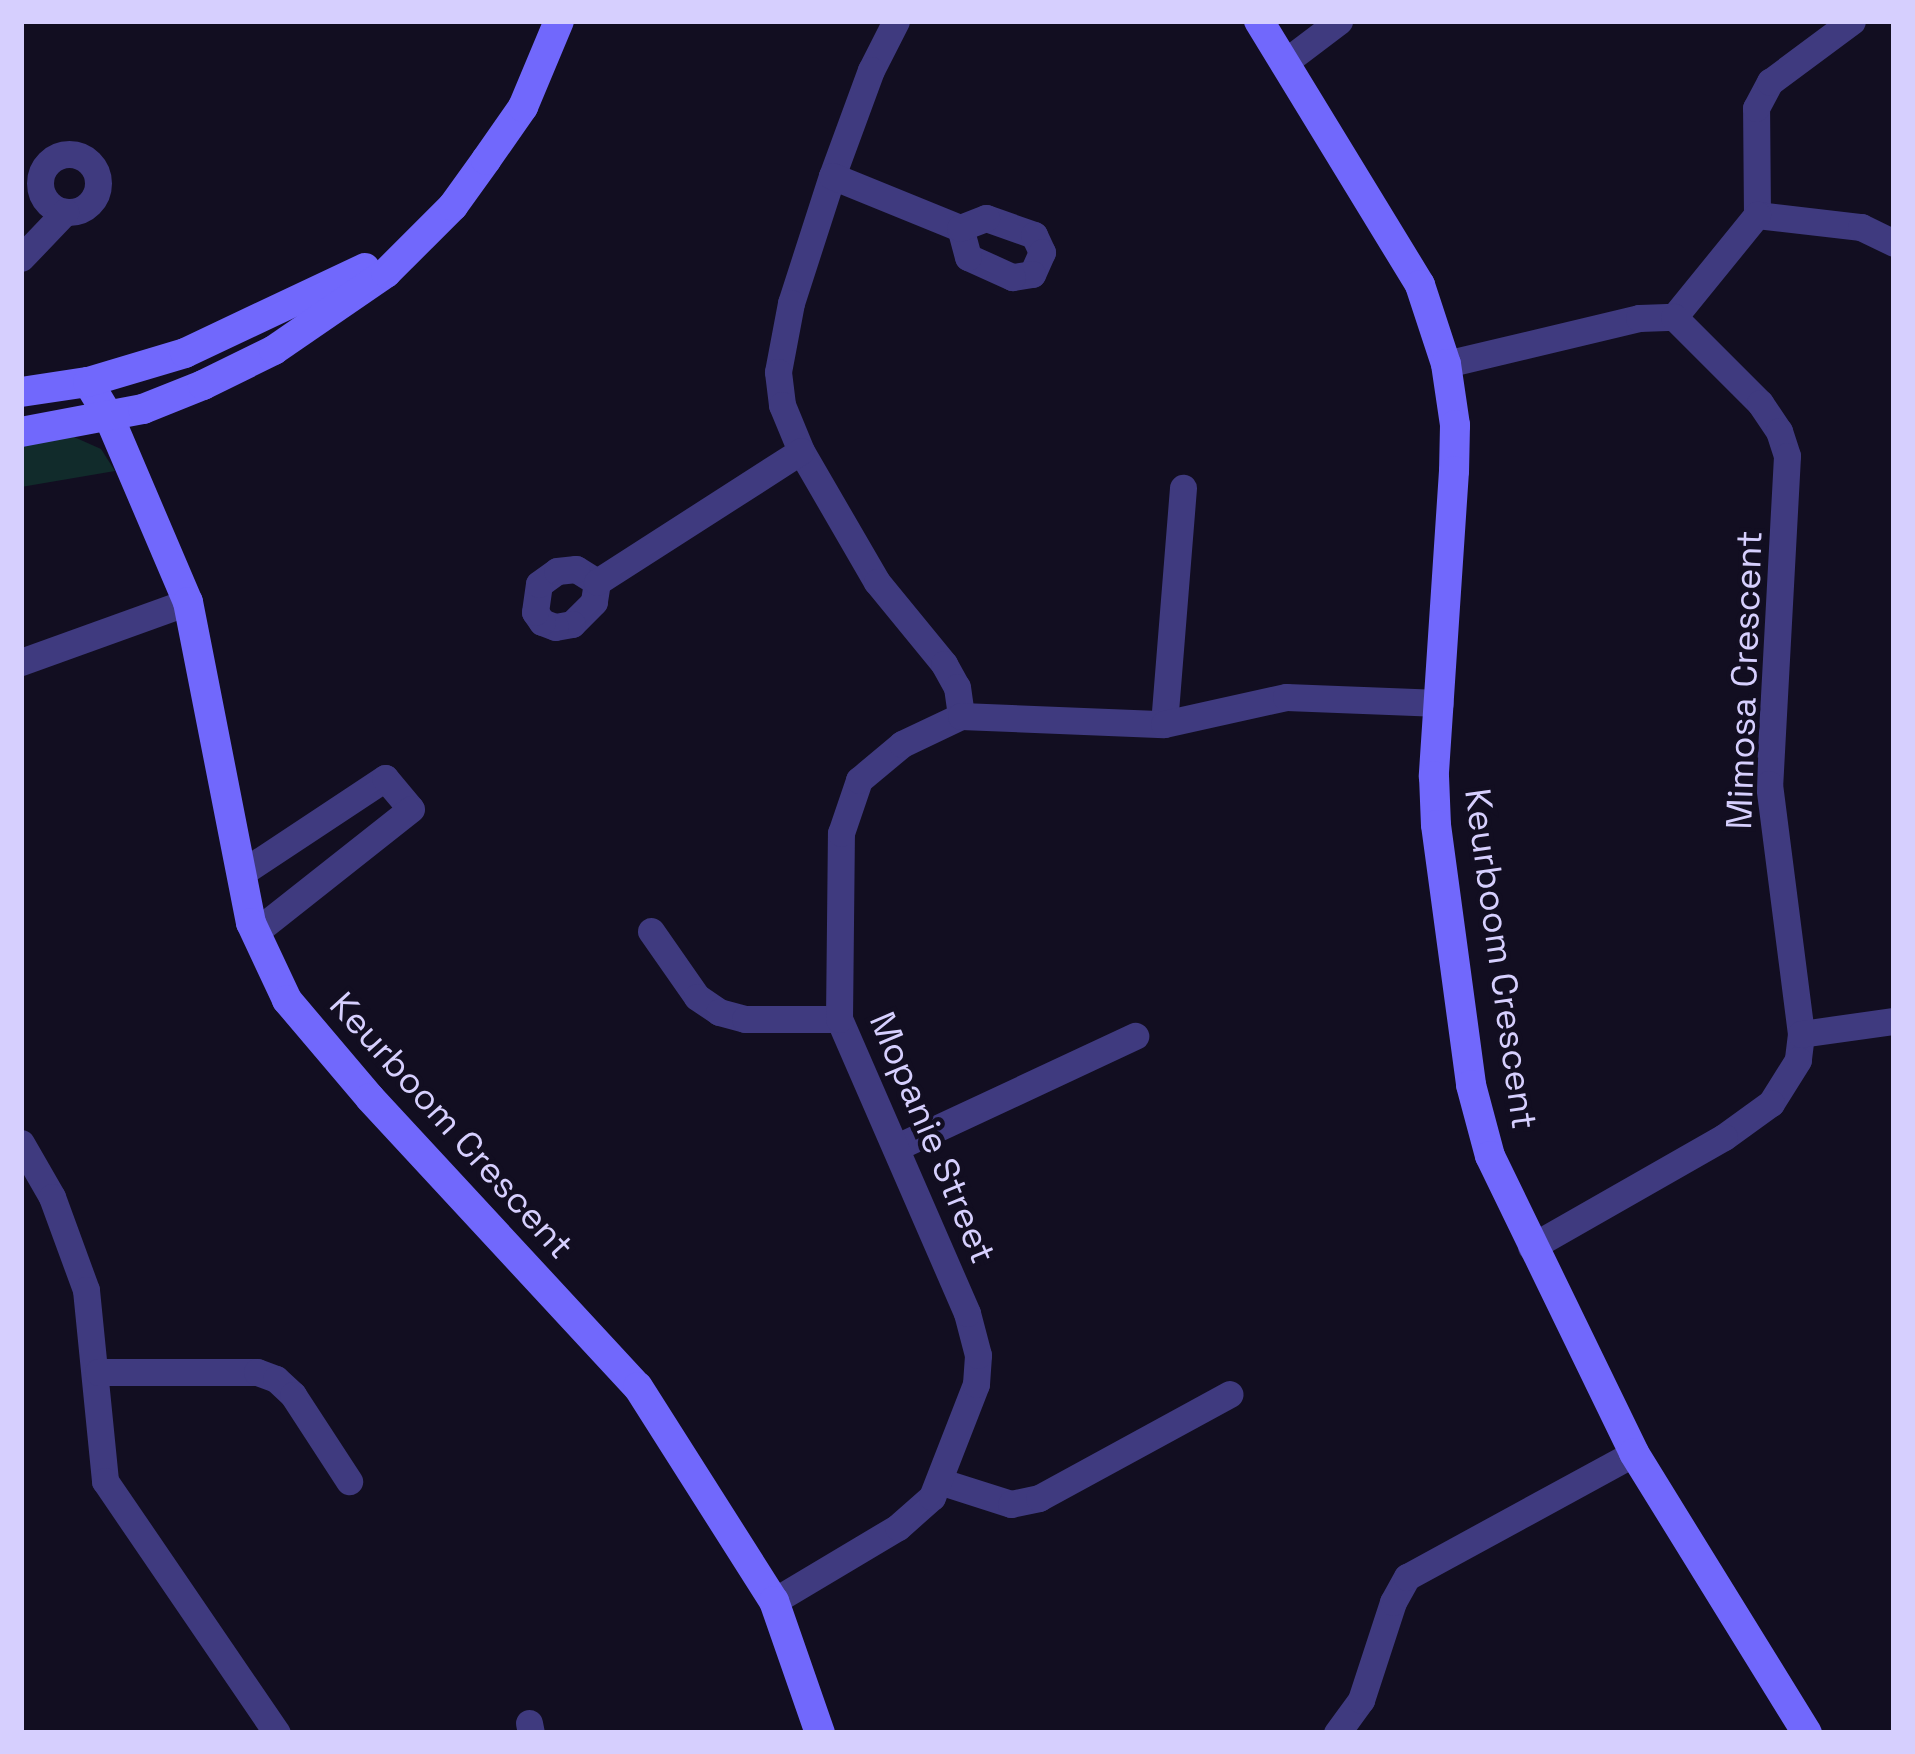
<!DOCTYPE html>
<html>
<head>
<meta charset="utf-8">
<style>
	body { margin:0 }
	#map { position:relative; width:1915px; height:1754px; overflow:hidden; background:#120e21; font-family:"Space Grotesk",sans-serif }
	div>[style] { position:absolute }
	.green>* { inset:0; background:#112b2b }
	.street>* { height:27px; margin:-13.5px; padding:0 13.5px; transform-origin:13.5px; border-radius:13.5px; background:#3f3a7f }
	.street>.ring { margin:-13.5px; padding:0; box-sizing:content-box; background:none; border:27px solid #3f3a7f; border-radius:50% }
	.secondary>* { height:30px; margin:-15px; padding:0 15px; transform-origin:15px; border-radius:15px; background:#7168fc }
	span { translate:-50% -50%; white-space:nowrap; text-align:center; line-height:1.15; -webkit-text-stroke:9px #120e21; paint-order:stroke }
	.street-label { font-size:36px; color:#d6cffe }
	.frame { position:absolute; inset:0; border:24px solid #d6cffe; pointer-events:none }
</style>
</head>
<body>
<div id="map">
	<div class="green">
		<div style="clip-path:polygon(74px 437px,101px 449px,115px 471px,21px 487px,21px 444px)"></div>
	</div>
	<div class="street">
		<div style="left:896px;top:21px;width:55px;rotate:117deg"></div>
		<div style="left:871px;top:70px;width:113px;rotate:110.2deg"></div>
		<div style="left:832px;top:176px;width:133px;rotate:107.9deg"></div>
		<div style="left:791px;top:303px;width:70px;rotate:100.7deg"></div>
		<div style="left:778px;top:372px;width:33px;rotate:83deg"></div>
		<div style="left:782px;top:405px;width:50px;rotate:67.6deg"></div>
		<div style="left:801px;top:451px;width:151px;rotate:59.9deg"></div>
		<div style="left:877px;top:582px;width:106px;rotate:50.7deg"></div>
		<div style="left:944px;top:664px;width:26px;rotate:61deg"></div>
		<div style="left:957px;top:687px;width:29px;rotate:82deg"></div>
		<div style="left:1285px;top:62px;width:68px;rotate:-37.2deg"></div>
		<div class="ring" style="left:40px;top:154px;width:31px;height:31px"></div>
		<div style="left:832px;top:176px;width:138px;rotate:22.1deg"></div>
		<div style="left:1757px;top:215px;width:107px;rotate:-90.5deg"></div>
		<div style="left:1756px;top:108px;width:30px;rotate:-62deg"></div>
		<div style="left:1770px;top:82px;width:102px;rotate:-36.6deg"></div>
		<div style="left:1757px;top:215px;width:105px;rotate:6.6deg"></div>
		<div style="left:1861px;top:227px;width:37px;rotate:26deg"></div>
		<div style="left:986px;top:218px;width:51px;rotate:19.5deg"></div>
		<div style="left:1034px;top:235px;width:19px;rotate:65deg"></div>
		<div style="left:1042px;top:252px;width:24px;rotate:114deg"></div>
		<div style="left:1032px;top:274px;width:20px;rotate:171deg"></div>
		<div style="left:1012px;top:277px;width:48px;rotate:-155.6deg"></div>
		<div style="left:968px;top:257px;width:30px;rotate:-105deg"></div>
		<div style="left:960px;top:228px;width:28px;rotate:-21deg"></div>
		<div style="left:21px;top:258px;width:64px;rotate:-46.3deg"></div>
		<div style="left:1674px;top:317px;width:132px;rotate:-50.9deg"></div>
		<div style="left:1446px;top:364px;width:198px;rotate:-13.4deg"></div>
		<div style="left:1639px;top:318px;width:35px;rotate:-2deg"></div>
		<div style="left:1674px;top:317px;width:122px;rotate:45deg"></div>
		<div style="left:1760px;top:403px;width:34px;rotate:56deg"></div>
		<div style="left:1779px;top:431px;width:26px;rotate:72deg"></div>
		<div style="left:1787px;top:456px;width:328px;rotate:93.1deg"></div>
		<div style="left:1769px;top:784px;width:252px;rotate:82.7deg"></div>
		<div style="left:1801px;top:1034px;width:26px;rotate:97deg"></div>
		<div style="left:1798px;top:1060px;width:51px;rotate:122.1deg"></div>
		<div style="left:1771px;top:1103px;width:58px;rotate:144.1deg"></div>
		<div style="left:1724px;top:1137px;width:222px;rotate:150.3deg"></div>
		<div style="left:576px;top:569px;width:25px;rotate:32deg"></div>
		<div style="left:597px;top:582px;width:20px;rotate:99deg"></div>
		<div style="left:594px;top:602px;width:31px;rotate:135deg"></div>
		<div style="left:572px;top:624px;width:17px;rotate:170deg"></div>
		<div style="left:555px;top:627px;width:14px;rotate:-159deg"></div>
		<div style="left:542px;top:622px;width:12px;rotate:-125deg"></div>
		<div style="left:535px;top:612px;width:28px;rotate:-82deg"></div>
		<div style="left:539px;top:584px;width:22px;rotate:-36deg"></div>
		<div style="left:557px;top:571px;width:19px;rotate:-6deg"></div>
		<div style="left:597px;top:582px;width:242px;rotate:-32.7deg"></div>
		<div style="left:21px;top:662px;width:177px;rotate:-19.8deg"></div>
		<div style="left:1164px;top:724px;width:237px;rotate:-85.4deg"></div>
		<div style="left:240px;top:874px;width:174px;rotate:-33.5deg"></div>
		<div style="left:385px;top:778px;width:40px;rotate:50deg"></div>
		<div style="left:411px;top:809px;width:199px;rotate:141.7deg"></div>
		<div style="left:651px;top:931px;width:80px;rotate:55.1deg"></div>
		<div style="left:697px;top:997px;width:27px;rotate:34deg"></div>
		<div style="left:719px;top:1012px;width:27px;rotate:15deg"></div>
		<div style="left:745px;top:1019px;width:94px"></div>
		<div style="left:1801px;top:1034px;width:94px;rotate:-8deg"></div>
		<div style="left:21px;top:1143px;width:62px;rotate:60.1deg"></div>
		<div style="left:52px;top:1197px;width:99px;rotate:69.9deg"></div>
		<div style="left:86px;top:1290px;width:192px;rotate:84.3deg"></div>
		<div style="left:105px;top:1481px;width:305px;rotate:55.7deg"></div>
		<div style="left:897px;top:1147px;width:263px;rotate:-25deg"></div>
		<div style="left:98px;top:1372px;width:159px"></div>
		<div style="left:257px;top:1372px;width:20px;rotate:20deg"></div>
		<div style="left:276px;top:1379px;width:23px;rotate:43deg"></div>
		<div style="left:293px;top:1395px;width:103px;rotate:56.9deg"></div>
		<div style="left:942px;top:1482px;width:72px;rotate:17.7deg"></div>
		<div style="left:1011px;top:1504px;width:29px;rotate:-12deg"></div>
		<div style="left:1039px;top:1498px;width:217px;rotate:-28.6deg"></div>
		<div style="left:774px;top:1601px;width:144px;rotate:-30.8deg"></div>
		<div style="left:898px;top:1527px;width:45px;rotate:-41.4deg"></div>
		<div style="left:932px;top:1497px;width:121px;rotate:-68.7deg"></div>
		<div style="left:976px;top:1384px;width:29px;rotate:-86deg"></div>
		<div style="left:978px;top:1355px;width:43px;rotate:-104.7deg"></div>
		<div style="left:967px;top:1313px;width:321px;rotate:-113.5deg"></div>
		<div style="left:839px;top:1019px;width:186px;rotate:-89.4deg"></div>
		<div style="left:841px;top:833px;width:56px;rotate:-71.2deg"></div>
		<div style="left:859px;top:780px;width:56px;rotate:-39.9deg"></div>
		<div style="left:902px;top:744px;width:65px;rotate:-25.4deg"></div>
		<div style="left:961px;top:716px;width:203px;rotate:2.3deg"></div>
		<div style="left:1164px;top:724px;width:125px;rotate:-12.5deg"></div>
		<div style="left:1286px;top:697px;width:154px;rotate:2.2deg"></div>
		<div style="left:529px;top:1723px;width:10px;rotate:79deg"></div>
		<div style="left:1337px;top:1733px;width:41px;rotate:-54deg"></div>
		<div style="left:1361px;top:1700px;width:103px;rotate:-71.9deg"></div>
		<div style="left:1393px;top:1602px;width:29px;rotate:-61deg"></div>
		<div style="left:1407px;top:1577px;width:259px;rotate:-28.6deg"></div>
	</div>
	<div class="secondary">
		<div style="left:1259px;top:21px;width:309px;rotate:58.6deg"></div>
		<div style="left:1420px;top:285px;width:83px;rotate:71.8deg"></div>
		<div style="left:1446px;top:364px;width:62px;rotate:81.6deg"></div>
		<div style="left:1455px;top:425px;width:46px;rotate:91.2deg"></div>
		<div style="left:1454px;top:471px;width:306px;rotate:93.8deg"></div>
		<div style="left:1434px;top:776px;width:49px;rotate:87.7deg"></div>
		<div style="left:1436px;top:825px;width:262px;rotate:82.3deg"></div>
		<div style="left:1471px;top:1085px;width:73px;rotate:75deg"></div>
		<div style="left:1490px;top:1156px;width:330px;rotate:64.1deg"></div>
		<div style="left:1634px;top:1453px;width:329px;rotate:58.3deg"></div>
		<div style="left:88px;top:382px;width:41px;rotate:59deg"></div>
		<div style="left:109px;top:417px;width:201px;rotate:66.9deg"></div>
		<div style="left:188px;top:602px;width:327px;rotate:78.9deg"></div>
		<div style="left:251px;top:923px;width:85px;rotate:64.9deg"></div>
		<div style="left:287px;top:1000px;width:128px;rotate:49.7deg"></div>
		<div style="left:370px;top:1098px;width:394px;rotate:47.2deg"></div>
		<div style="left:638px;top:1387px;width:254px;rotate:57.6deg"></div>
		<div style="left:774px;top:1601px;width:140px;rotate:70.8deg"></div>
		<div style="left:21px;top:392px;width:68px;rotate:-8.5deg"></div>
		<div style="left:88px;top:382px;width:101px;rotate:-16.6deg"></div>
		<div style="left:185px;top:353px;width:199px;rotate:-25.3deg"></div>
		<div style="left:21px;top:432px;width:124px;rotate:-10.7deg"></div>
		<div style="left:143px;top:409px;width:65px;rotate:-21.8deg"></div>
		<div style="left:203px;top:385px;width:79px;rotate:-26.2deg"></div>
		<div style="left:274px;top:350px;width:136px;rotate:-34.5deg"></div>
		<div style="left:386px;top:273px;width:95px;rotate:-45deg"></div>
		<div style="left:453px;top:206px;width:57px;rotate:-54.3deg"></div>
		<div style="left:486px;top:160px;width:65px;rotate:-55.1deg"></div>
		<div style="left:523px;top:107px;width:93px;rotate:-67.3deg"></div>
	</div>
	<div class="street-label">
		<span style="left:1745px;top:680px;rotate:-88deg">Mimosa Crescent</span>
		<span style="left:1500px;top:959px;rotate:82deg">Keurboom Crescent</span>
		<span style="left:451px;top:1126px;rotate:48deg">Keurboom Crescent</span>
		<span style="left:932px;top:1138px;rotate:67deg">Mopanie Street</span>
	</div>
	<div class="frame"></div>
</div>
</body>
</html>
